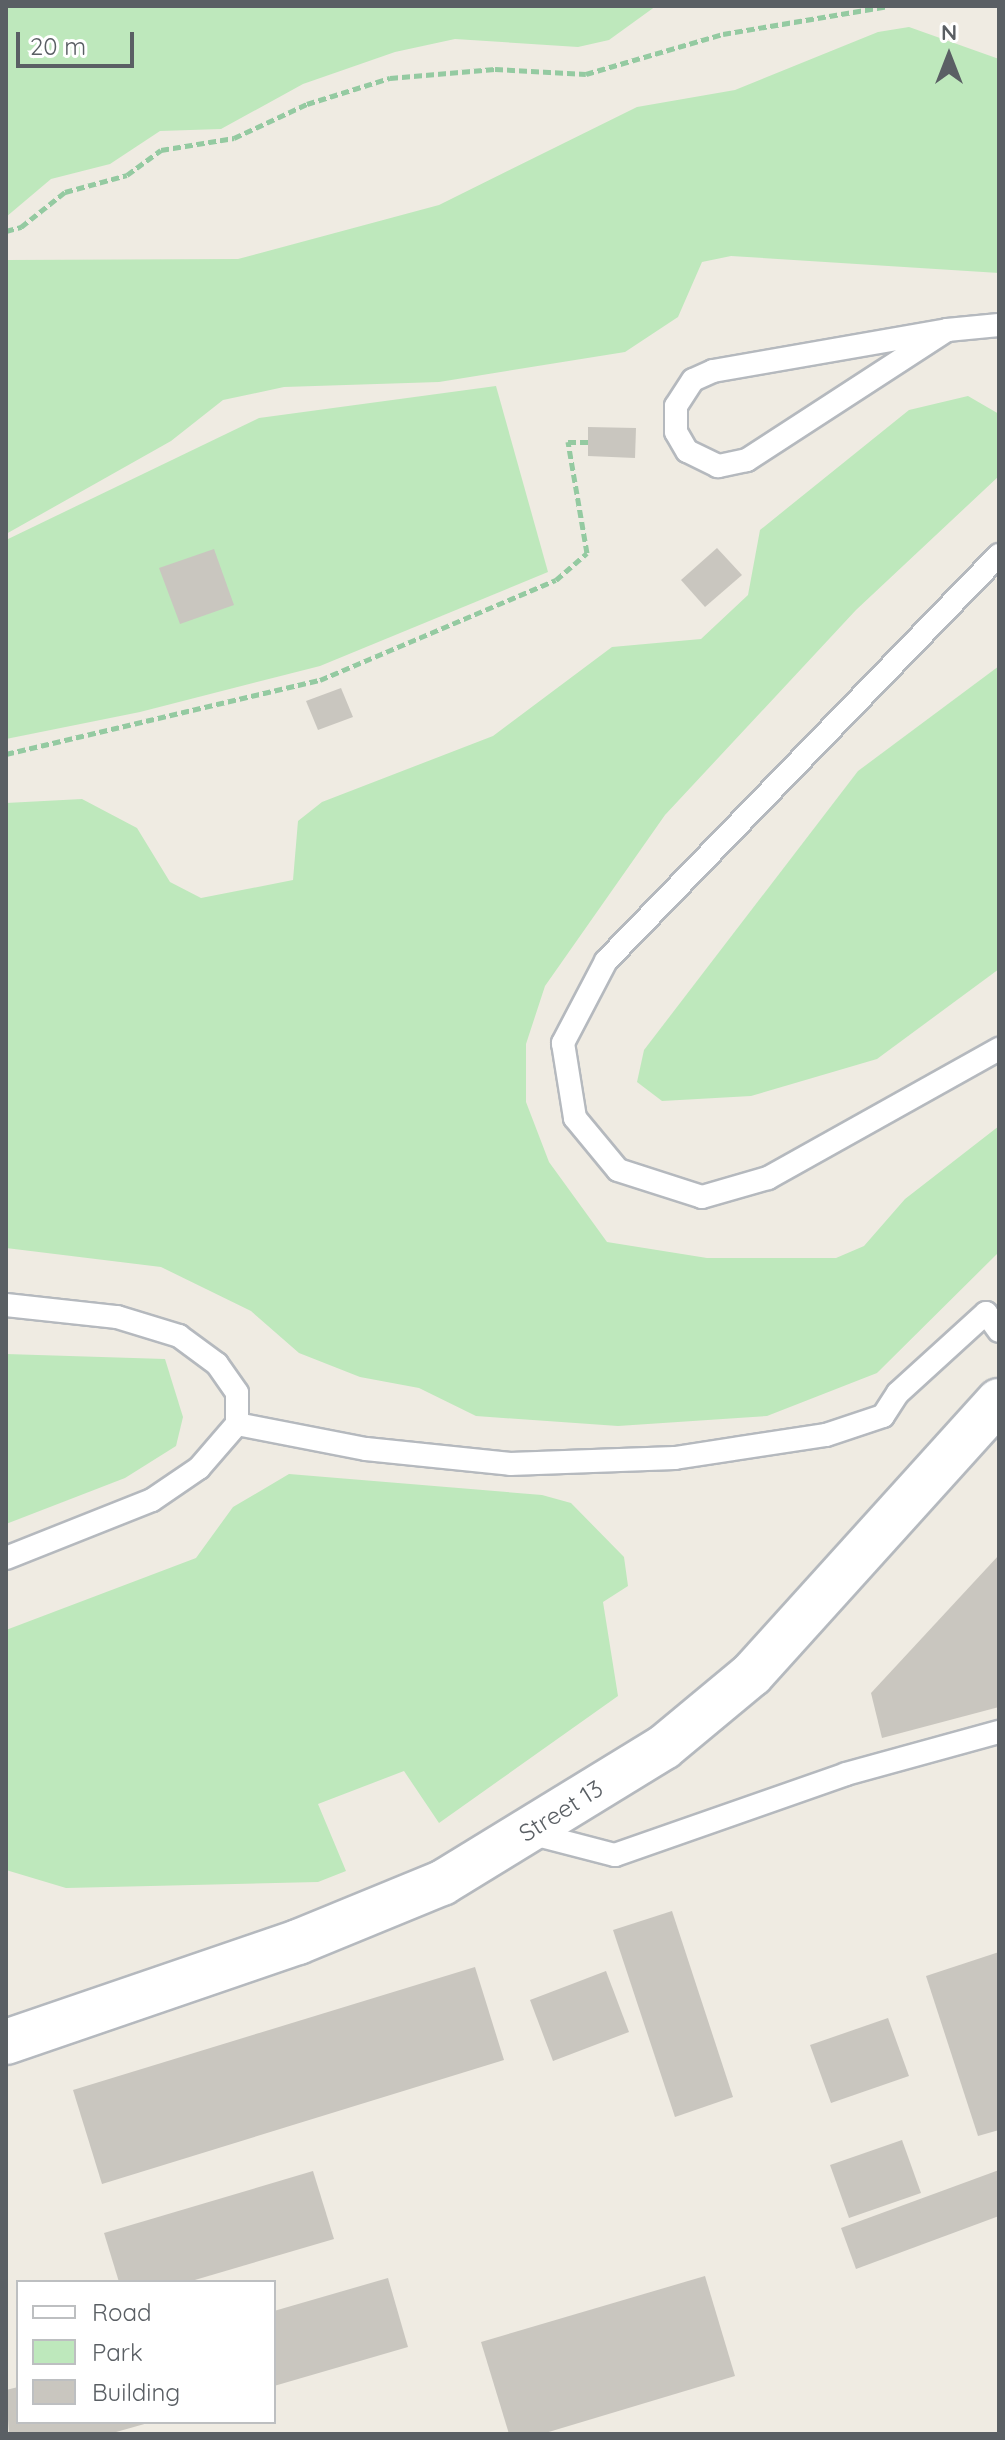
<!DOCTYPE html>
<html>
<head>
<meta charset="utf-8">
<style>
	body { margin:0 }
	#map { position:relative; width:1005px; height:2440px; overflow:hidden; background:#efebe2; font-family:Quicksand,sans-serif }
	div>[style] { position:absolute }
	.green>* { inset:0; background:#bee8bc }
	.building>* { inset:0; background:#c9c6bf }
	.path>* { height:5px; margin-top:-2.5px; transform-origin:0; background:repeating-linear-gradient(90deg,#94caa1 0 8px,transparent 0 12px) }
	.roads { filter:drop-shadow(2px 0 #b5b9be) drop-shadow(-2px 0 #b5b9be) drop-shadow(0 2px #b5b9be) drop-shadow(0 -2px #b5b9be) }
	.service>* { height:22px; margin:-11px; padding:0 11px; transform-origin:11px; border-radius:11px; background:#fff }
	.tertiary>* { height:44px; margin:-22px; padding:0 22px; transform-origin:22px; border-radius:22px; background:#fff }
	span { translate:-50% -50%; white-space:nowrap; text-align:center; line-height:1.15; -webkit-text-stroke:7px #fff; paint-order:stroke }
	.street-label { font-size:24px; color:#5a5f64 }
	.frame { position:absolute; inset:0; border:8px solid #5a5f64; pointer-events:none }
	.legend { position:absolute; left:16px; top:2280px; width:260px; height:144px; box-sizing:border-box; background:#fff; border:2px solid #bdbfc1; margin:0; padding:10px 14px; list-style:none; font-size:24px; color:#5a5f64 }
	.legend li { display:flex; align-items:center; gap:16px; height:40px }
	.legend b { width:40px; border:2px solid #bdbfc1 }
	.north { position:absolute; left:909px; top:16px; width:80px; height:80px; -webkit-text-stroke:6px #fff; paint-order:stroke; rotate:0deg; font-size:22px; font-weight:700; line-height:32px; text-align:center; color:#5a5f64 }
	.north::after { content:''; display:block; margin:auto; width:28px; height:36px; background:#5a5f64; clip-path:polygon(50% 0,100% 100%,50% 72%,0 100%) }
	.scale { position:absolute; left:16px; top:32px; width:118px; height:36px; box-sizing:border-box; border:4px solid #5a5f64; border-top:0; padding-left:10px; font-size:24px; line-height:28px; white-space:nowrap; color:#5a5f64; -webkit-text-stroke:6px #fff; paint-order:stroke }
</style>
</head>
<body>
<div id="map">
	<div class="green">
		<div style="clip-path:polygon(6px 6px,656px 6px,609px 40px,578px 47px,455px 39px,395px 52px,303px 84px,221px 129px,160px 131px,110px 164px,51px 179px,6px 217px)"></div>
		<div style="clip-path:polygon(909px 27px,999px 59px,999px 273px,731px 256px,702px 262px,678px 317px,625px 352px,439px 382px,284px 387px,223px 400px,171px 441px,6px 534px,6px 260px,238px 259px,439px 205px,637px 107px,735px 90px,878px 32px)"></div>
		<div style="clip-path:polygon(496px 386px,548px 572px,320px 666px,140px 712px,6px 739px,6px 540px,259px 418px)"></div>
		<div style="clip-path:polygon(968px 396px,999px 414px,999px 476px,856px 610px,665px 815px,545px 986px,526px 1044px,526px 1102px,549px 1162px,607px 1242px,707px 1258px,836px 1258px,864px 1246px,905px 1199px,999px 1126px,999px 1252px,877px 1373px,767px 1416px,618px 1426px,476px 1416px,419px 1388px,360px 1377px,299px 1353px,251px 1311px,161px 1267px,6px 1248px,6px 803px,82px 799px,137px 828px,170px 882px,201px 898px,293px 880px,298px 821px,322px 802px,493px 736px,612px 647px,701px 639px,748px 595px,760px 530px,909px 410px)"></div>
		<div style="clip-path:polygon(999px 666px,999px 969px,877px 1059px,751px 1096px,662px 1101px,637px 1082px,644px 1050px,858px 771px)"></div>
		<div style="clip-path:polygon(6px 1354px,165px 1359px,183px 1417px,176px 1446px,125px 1478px,6px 1524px)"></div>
		<div style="clip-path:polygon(289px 1474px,542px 1495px,571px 1503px,624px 1557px,628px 1586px,603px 1602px,618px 1696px,439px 1823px,404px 1771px,318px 1804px,346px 1871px,318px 1882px,66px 1888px,6px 1870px,6px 1630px,196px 1558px,233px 1507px)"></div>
	</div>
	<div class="building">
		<div style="clip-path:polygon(588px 427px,636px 428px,635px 458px,588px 456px)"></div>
		<div style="clip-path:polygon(717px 548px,742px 575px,705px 607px,681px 580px)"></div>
		<div style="clip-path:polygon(214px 549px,234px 605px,180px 624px,159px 568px)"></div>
		<div style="clip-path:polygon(341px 688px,353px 717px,318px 730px,306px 701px)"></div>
		<div style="clip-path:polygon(999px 1555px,999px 1707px,882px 1738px,871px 1693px)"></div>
		<div style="clip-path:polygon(672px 1911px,733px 2097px,675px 2117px,613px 1930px)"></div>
		<div style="clip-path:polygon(999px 1952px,999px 2130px,978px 2136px,926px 1976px)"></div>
		<div style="clip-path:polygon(475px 1967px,504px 2060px,102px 2184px,73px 2090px)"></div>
		<div style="clip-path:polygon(606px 1971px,629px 2032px,553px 2061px,530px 2000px)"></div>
		<div style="clip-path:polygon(888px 2018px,909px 2076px,831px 2103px,810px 2045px)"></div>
		<div style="clip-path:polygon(902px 2140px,921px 2193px,849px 2218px,830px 2165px)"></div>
		<div style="clip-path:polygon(999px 2170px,999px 2216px,856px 2269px,841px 2228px)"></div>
		<div style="clip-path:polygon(313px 2171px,334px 2239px,188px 2282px,119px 2282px,104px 2233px)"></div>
		<div style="clip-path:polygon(705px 2276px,735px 2376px,542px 2434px,509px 2434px,481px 2342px)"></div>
		<div style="clip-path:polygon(388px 2278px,408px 2347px,274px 2386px,274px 2311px)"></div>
		<div style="clip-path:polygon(18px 2387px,18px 2422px,148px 2423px,109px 2434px,9px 2434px,6px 2390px)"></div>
	</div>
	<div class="path">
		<div style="left:6px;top:231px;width:16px;rotate:-15deg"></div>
		<div style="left:21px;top:227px;width:56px;rotate:-38.5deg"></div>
		<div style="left:65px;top:192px;width:64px;rotate:-15.3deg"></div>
		<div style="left:127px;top:175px;width:42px;rotate:-36.3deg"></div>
		<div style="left:161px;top:150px;width:74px;rotate:-9.3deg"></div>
		<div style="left:234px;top:138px;width:81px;rotate:-25deg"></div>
		<div style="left:307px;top:104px;width:87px;rotate:-17.4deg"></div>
		<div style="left:390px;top:78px;width:105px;rotate:-4.9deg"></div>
		<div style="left:495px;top:69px;width:91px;rotate:3.1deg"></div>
		<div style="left:586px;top:74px;width:143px;rotate:-16.3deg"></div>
		<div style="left:723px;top:34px;width:168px;rotate:-9.6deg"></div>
		<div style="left:6px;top:754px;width:323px;rotate:-13.3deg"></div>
		<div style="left:320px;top:680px;width:256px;rotate:-23deg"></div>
		<div style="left:556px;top:580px;width:41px;rotate:-41.1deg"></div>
		<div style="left:587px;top:553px;width:113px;rotate:-99.7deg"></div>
		<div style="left:568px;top:442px;width:20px"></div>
	</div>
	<div class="roads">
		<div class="service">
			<div style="left:947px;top:330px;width:239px;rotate:147deg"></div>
			<div style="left:747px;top:460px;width:30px;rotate:168deg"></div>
			<div style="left:718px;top:466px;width:34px;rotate:-154deg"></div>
			<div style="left:687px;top:451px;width:22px;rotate:-120deg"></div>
			<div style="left:676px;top:432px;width:26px;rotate:-90deg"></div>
			<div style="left:676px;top:406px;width:31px;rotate:-57deg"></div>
			<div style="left:693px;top:380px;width:22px;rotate:-24deg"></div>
			<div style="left:713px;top:371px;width:238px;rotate:-9.9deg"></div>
			<div style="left:947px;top:330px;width:52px;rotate:-5.5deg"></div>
			<div style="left:999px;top:555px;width:565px;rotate:134.07deg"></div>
			<div style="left:606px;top:961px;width:93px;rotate:117.7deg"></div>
			<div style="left:563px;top:1043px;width:76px;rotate:80.9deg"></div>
			<div style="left:575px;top:1118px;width:67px;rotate:50.4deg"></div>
			<div style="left:618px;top:1170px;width:88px;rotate:17.8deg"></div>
			<div style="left:702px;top:1197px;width:69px;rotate:-16.1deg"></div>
			<div style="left:768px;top:1178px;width:265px;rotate:-29.2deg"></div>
			<div style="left:6px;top:1305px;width:112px;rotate:6.2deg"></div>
			<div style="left:117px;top:1317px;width:65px;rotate:17deg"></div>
			<div style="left:179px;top:1336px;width:47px;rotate:36.4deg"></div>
			<div style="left:217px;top:1364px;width:35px;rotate:55deg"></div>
			<div style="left:237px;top:1393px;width:31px;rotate:90deg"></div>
			<div style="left:237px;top:1424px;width:58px;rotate:130.8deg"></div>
			<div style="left:199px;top:1468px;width:57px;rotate:145.8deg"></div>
			<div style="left:152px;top:1500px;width:157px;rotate:158.3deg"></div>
			<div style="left:237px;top:1424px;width:131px;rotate:11deg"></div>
			<div style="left:366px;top:1449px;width:145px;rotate:5.9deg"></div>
			<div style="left:510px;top:1464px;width:165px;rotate:-2.1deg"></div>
			<div style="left:675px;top:1458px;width:153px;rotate:-8.7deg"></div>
			<div style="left:826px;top:1435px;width:60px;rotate:-18.4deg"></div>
			<div style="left:883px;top:1416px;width:27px;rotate:-57deg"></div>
			<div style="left:898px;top:1393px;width:119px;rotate:-42.3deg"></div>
			<div style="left:986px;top:1313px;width:22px;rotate:54deg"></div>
			<div style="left:526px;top:1832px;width:92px;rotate:14.5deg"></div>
			<div style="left:615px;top:1855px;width:245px;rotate:-19.3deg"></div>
			<div style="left:846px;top:1774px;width:159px;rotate:-15.4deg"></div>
		</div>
		<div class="tertiary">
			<div style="left:6px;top:2042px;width:309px;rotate:-18.9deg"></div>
			<div style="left:298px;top:1942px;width:156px;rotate:-22.3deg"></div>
			<div style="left:442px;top:1883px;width:260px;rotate:-31.5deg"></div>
			<div style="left:664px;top:1747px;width:114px;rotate:-39.7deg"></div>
			<div style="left:752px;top:1674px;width:368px;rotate:-47.9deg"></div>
		</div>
	</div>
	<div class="street-label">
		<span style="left:561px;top:1811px;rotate:-32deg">Street 13</span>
	</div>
	<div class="frame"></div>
	<ul class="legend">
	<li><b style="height:10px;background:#fff"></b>Road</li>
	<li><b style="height:22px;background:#bee8bc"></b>Park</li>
	<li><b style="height:22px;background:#c9c6bf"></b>Building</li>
	</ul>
	<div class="north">N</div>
	<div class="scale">20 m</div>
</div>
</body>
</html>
